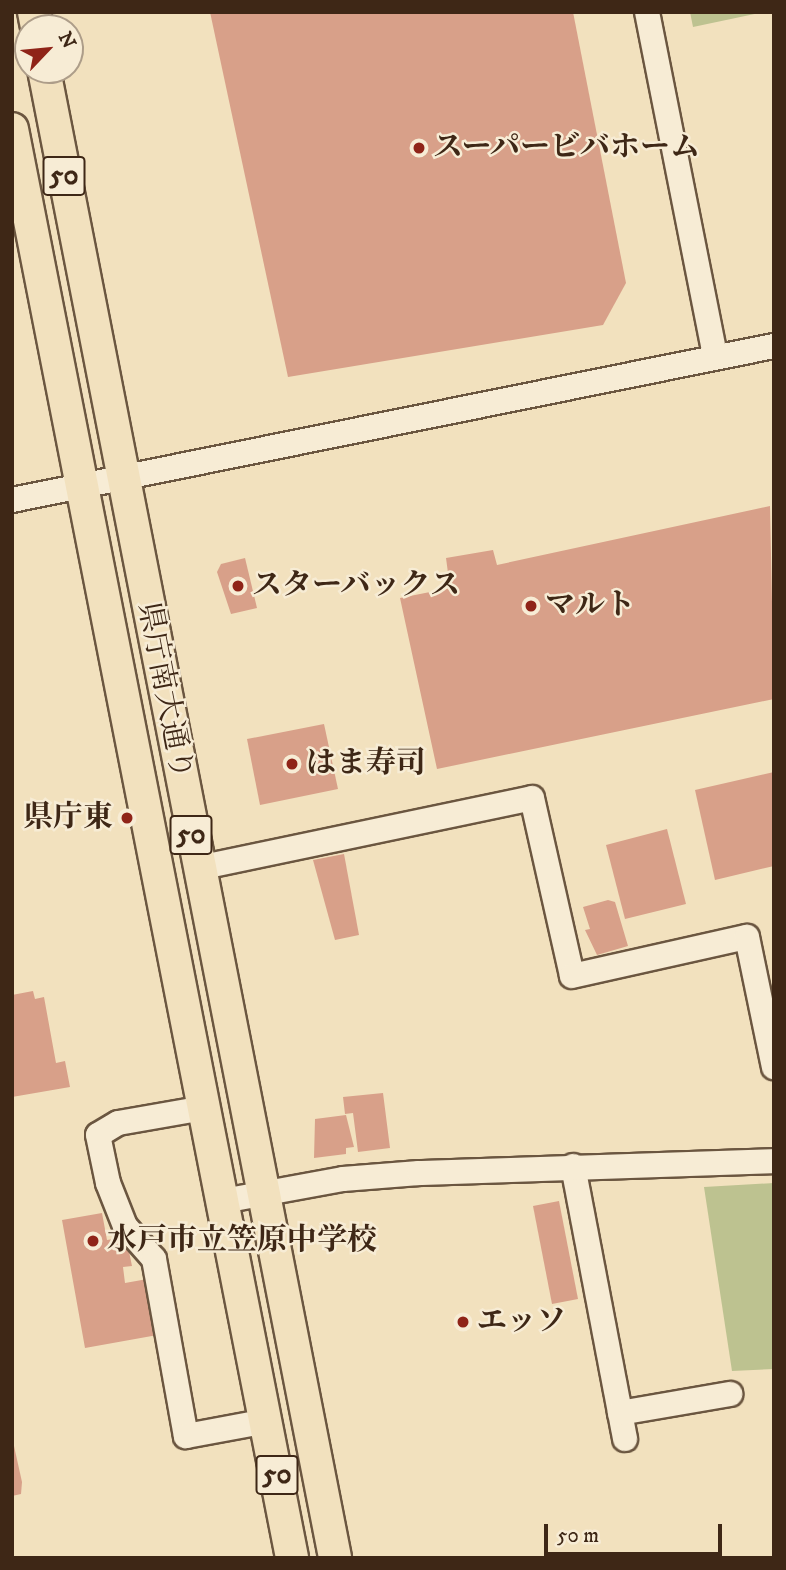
<!DOCTYPE html>
<html>
<head>
<meta charset="utf-8">
<style>
	body { margin:0 }
	#map { position:relative; width:786px; height:1570px; overflow:hidden; background:#f2e1be; font-family:"IM FELL DW Pica","Noto Serif JP",serif }
	div>[style] { position:absolute }
	.green>* { inset:0; background:#bdc290 }
	.building>* { inset:0; background:#d8a089 }
	.roads { filter:drop-shadow(2px 0 #6b5640) drop-shadow(-2px 0 #6b5640) drop-shadow(0 2px #6b5640) drop-shadow(0 -2px #6b5640) }
	.minor>* { height:24px; margin:-12px; padding:0 12px; transform-origin:12px; border-radius:12px; background:#f7ecd5 }
	.major>* { height:32px; margin:-16px; padding:0 16px; transform-origin:16px; border-radius:16px; background:#f2e1be }
	.dots>* { width:19px; height:19px; translate:-50% -50%; box-sizing:border-box; border:4px solid #f7ecd5; border-radius:50% }
	span { translate:-50% -50%; white-space:nowrap; text-align:center; line-height:1.15; -webkit-text-stroke:5px #f7ecd5; paint-order:stroke }
	.shield-label span { padding:2px 5px; background:#f7ecd5; border:2px solid; border-radius:5px; -webkit-text-stroke-width:0 }
	.shield-label { font-size:28px; color:#3e2716; font-weight:700 }
	.poi-label { font-size:30px; color:#3e2716; font-weight:700 }
	.left { translate:0 -50%; text-align:left }
	.right { translate:-100% -50%; text-align:right }
	.street-label { font-size:30px; color:#3e2716 }
	.frame { position:absolute; inset:0; border:14px solid #3e2716; pointer-events:none }
	.north { position:absolute; left:14px; top:14px; width:70px; height:70px; box-sizing:border-box; background:#f7ecd5; border:2px solid #ad9d89; border-radius:50%; rotate:64deg; font-size:19px; font-weight:700; line-height:28px; text-align:center; color:#3e2716 }
	.north::after { content:''; display:block; margin:auto; width:24px; height:32px; background:#8f2418; clip-path:polygon(50% 0,100% 100%,50% 72%,0 100%) }
	.scale { position:absolute; left:544px; top:1524px; width:178px; height:32px; box-sizing:border-box; border:4px solid #3e2716; border-top:0; padding-left:9px; font-size:21px; line-height:24px; white-space:nowrap; color:#3e2716; -webkit-text-stroke:5px #f7ecd5; paint-order:stroke }
</style>
</head>
<body>
<div id="map">
	<div class="green">
		<div style="clip-path:polygon(690px 12px,764px 12px,693px 27px)"></div>
		<div style="clip-path:polygon(774px 1183px,774px 1369px,732px 1371px,704px 1187px)"></div>
	</div>
	<div class="building">
		<div style="clip-path:polygon(210px 12px,573px 12px,626px 283px,603px 325px,288px 377px)"></div>
		<div style="clip-path:polygon(770px 506px,774px 699px,437px 769px,400px 598px,450px 588px,446px 558px,493px 550px,497px 565px)"></div>
		<div style="clip-path:polygon(245px 558px,257px 608px,231px 614px,217px 572px,221px 564px)"></div>
		<div style="clip-path:polygon(324px 724px,338px 789px,260px 805px,247px 739px)"></div>
		<div style="clip-path:polygon(774px 772px,774px 866px,715px 880px,695px 790px)"></div>
		<div style="clip-path:polygon(667px 829px,686px 904px,625px 919px,606px 845px)"></div>
		<div style="clip-path:polygon(344px 854px,359px 935px,335px 940px,313px 860px)"></div>
		<div style="clip-path:polygon(608px 900px,615px 902px,628px 946px,597px 955px,585px 930px,590px 929px,583px 907px)"></div>
		<div style="clip-path:polygon(33px 991px,35px 999px,44px 997px,56px 1063px,65px 1061px,70px 1087px,12px 1097px,12px 995px)"></div>
		<div style="clip-path:polygon(383px 1093px,390px 1148px,358px 1152px,353px 1113px,345px 1114px,343px 1097px)"></div>
		<div style="clip-path:polygon(346px 1115px,354px 1147px,346px 1148px,346px 1154px,314px 1158px,315px 1119px)"></div>
		<div style="clip-path:polygon(559px 1201px,578px 1299px,552px 1304px,533px 1206px)"></div>
		<div style="clip-path:polygon(102px 1213px,107px 1240px,126px 1237px,132px 1266px,123px 1267px,125px 1283px,153px 1278px,163px 1334px,85px 1348px,62px 1220px)"></div>
		<div style="clip-path:polygon(12px 1437px,22px 1482px,21px 1494px,12px 1496px)"></div>
	</div>
	<div class="roads">
		<div class="minor">
			<div style="left:647px;top:12px;width:352px;rotate:78.8deg"></div>
			<div style="left:12px;top:500px;width:777px;rotate:-11.43deg"></div>
			<div style="left:198px;top:868px;width:341px;rotate:-11.8deg"></div>
			<div style="left:532px;top:798px;width:182px;rotate:77.3deg"></div>
			<div style="left:572px;top:976px;width:179px;rotate:-12.6deg"></div>
			<div style="left:747px;top:937px;width:133px;rotate:78.3deg"></div>
			<div style="left:204px;top:1108px;width:87px;rotate:170.1deg"></div>
			<div style="left:118px;top:1123px;width:23px;rotate:149deg"></div>
			<div style="left:98px;top:1135px;width:49px;rotate:78.2deg"></div>
			<div style="left:108px;top:1183px;width:46px;rotate:68.4deg"></div>
			<div style="left:125px;top:1226px;width:44px;rotate:48.7deg"></div>
			<div style="left:154px;top:1259px;width:180px;rotate:79.8deg"></div>
			<div style="left:186px;top:1436px;width:82px;rotate:-10.5deg"></div>
			<div style="left:573px;top:1166px;width:278px;rotate:79.2deg"></div>
			<div style="left:223px;top:1201px;width:122px;rotate:-10.4deg"></div>
			<div style="left:343px;top:1179px;width:76px;rotate:-4.5deg"></div>
			<div style="left:419px;top:1173px;width:355px;rotate:-1.9deg"></div>
			<div style="left:620px;top:1413px;width:112px;rotate:-9.8deg"></div>
		</div>
		<div class="major">
			<div style="left:34px;top:12px;width:16px;rotate:79deg"></div>
			<div style="left:44px;top:70px;width:1516px;rotate:78.93deg"></div>
			<div style="left:12px;top:129px;width:1456px;rotate:78.91deg"></div>
		</div>
	</div>
	<div class="dots">
		<div style="left:419px;top:148px;background:#8f2418"></div>
		<div style="left:238px;top:586px;background:#8f2418"></div>
		<div style="left:531px;top:606px;background:#8f2418"></div>
		<div style="left:292px;top:764px;background:#8f2418"></div>
		<div style="left:127px;top:818px;background:#8f2418"></div>
		<div style="left:93px;top:1241px;background:#8f2418"></div>
		<div style="left:463px;top:1322px;background:#8f2418"></div>
	</div>
	<div class="shield-label">
		<span style="left:64px;top:176px">50</span>
		<span style="left:191px;top:835px">50</span>
		<span style="left:277px;top:1475px">50</span>
	</div>
	<div class="poi-label">
		<span class="left" style="left:433px;top:148px">スーパービバホーム</span>
		<span class="left" style="left:252px;top:586px">スターバックス</span>
		<span class="left" style="left:545px;top:606px">マルト</span>
		<span class="left" style="left:306px;top:764px">はま寿司</span>
		<span class="right" style="left:113px;top:818px">県庁東</span>
		<span class="left" style="left:107px;top:1241px">水戸市立笠原中学校</span>
		<span class="left" style="left:477px;top:1322px">エッソ</span>
	</div>
	<div class="street-label">
		<span style="left:164px;top:691px;rotate:79deg">県庁南大通り</span>
	</div>
	<div class="frame"></div>
	<div class="north">N</div>
	<div class="scale">50 m</div>
</div>
</body>
</html>
